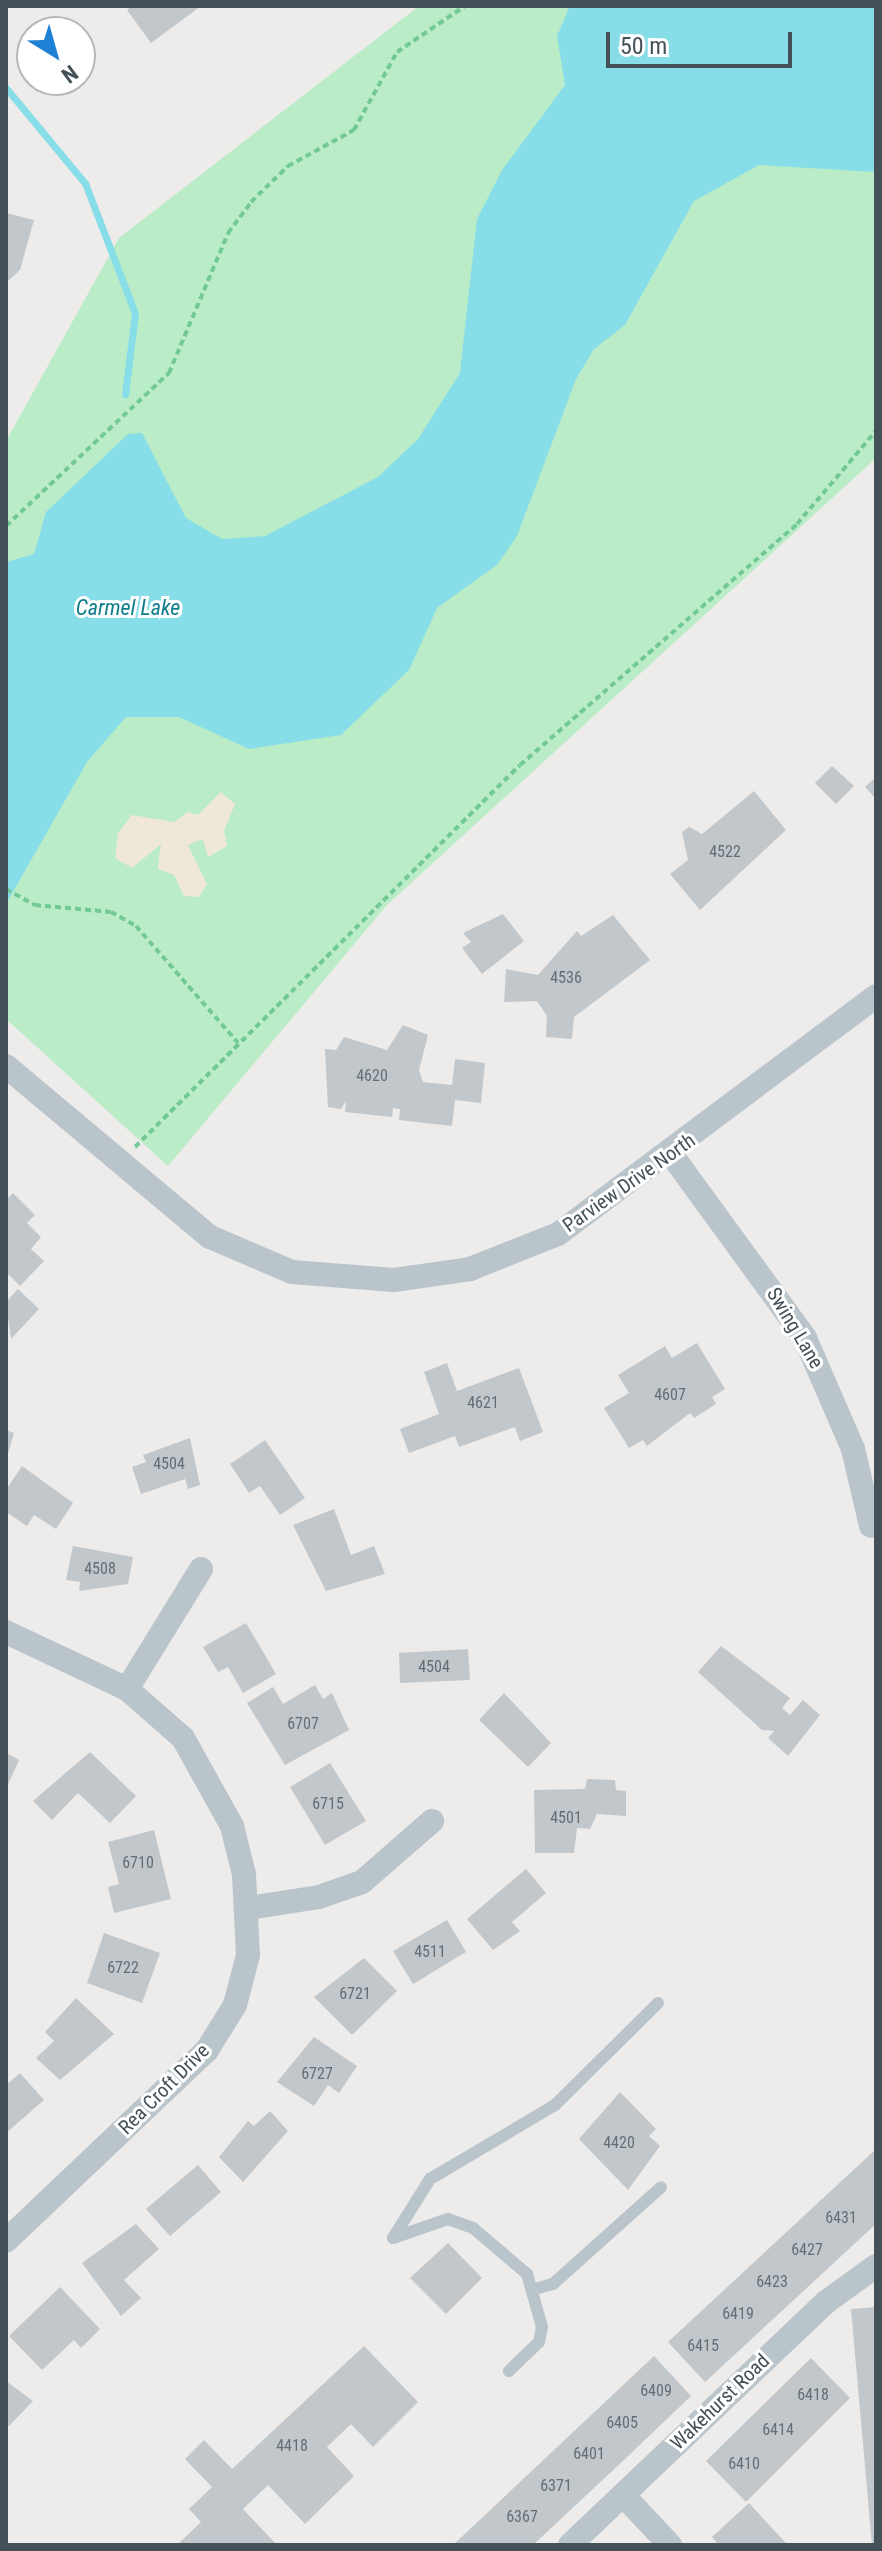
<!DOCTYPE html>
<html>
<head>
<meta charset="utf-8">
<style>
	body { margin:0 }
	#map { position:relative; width:882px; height:2551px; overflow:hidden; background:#eeebeb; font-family:"Roboto Condensed",sans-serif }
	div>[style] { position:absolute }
	.green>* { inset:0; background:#b9ecc7 }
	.sand>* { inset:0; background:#f0e7db }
	.water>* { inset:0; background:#87dee8 }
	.stream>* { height:7px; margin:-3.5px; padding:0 3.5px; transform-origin:3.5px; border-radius:3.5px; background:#87dee8 }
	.building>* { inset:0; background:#c2c7cb }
	.path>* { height:4px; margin-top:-2px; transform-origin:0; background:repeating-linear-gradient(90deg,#72c995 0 6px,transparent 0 10px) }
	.lane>* { height:12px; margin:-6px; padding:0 6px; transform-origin:6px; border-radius:6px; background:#b9c4cb }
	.street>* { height:24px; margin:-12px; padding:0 12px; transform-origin:12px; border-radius:12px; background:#b9c4cb }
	span { translate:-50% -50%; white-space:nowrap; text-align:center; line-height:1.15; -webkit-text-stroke:6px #fff; paint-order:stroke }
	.number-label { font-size:16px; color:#646e75 }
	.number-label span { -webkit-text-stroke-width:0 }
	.street-label { font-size:20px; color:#445158 }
	.water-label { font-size:22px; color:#107d8a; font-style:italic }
	.frame { position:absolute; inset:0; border:8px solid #445158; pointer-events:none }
	.north { position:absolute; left:16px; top:16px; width:80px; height:80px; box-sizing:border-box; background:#fff; border:2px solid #b4b9bc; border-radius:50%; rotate:143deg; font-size:22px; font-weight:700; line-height:32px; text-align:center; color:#445158 }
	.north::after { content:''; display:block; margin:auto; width:28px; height:36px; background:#1e81d5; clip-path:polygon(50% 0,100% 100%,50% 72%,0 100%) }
	.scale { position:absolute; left:606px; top:32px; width:186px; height:36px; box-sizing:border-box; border:4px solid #445158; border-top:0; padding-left:10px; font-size:24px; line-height:28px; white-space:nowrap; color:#445158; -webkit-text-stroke:6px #fff; paint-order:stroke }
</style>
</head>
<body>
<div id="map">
	<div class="green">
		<div style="clip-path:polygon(419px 6px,876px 6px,876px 458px,387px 905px,168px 1166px,6px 1019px,6px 441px,119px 238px)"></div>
	</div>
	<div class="sand">
		<div style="clip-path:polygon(221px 792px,235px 804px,224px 831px,227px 846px,208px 857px,203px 839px,188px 845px,207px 884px,199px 897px,184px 896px,174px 875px,158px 869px,161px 844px,132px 868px,115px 858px,118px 833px,132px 815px,174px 822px,188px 812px,198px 815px)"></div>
	</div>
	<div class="water">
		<div style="clip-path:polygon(570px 6px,876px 6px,876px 172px,759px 165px,694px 201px,625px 325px,594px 349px,576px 379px,517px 536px,497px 565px,437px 608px,409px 670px,341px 735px,249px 749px,179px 717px,126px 717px,87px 762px,6px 904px,6px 562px,34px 554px,46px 512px,128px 434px,142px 433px,186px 518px,222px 539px,265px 536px,378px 477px,418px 439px,460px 373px,477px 219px,502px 170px,565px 85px,557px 36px)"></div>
	</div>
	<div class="stream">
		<div style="left:6px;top:88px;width:124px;rotate:50.3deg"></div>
		<div style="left:85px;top:183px;width:139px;rotate:69deg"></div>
		<div style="left:135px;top:313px;width:82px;rotate:97deg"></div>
	</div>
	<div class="building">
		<div style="clip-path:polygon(132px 6px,201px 6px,151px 43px,127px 10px)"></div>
		<div style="clip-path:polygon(6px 213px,34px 220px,20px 270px,6px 283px)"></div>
		<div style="clip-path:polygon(832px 766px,854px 786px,836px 804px,815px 783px)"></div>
		<div style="clip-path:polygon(876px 777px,876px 799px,865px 787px)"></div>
		<div style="clip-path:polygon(754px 791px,786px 830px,700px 910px,670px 874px,688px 860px,682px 832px,689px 827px,702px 834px)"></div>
		<div style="clip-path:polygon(503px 914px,524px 941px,482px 974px,462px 948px,471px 942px,463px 933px)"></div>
		<div style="clip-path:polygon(613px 915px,650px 960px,574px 1017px,572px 1039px,546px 1037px,547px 1016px,537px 1001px,504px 1002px,506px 969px,538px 975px,577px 931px,581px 936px)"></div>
		<div style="clip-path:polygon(403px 1025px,428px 1035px,419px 1070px,423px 1082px,452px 1085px,455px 1059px,485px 1063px,481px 1103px,455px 1100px,452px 1126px,399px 1120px,400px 1109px,393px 1108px,392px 1117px,345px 1112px,346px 1101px,341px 1109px,328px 1107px,325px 1049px,336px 1050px,344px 1037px,387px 1050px)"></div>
		<div style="clip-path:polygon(13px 1193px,35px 1215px,27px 1223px,41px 1237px,31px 1249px,44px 1261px,20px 1286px,6px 1272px,6px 1200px)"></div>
		<div style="clip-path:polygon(18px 1289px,39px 1309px,11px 1339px,6px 1302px)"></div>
		<div style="clip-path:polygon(697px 1343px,725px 1389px,712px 1397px,716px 1404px,694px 1418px,690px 1413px,647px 1446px,643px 1440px,629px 1448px,604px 1408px,629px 1393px,618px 1375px,665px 1346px,672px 1358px)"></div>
		<div style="clip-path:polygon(447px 1363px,457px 1391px,519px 1368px,543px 1432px,520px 1441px,515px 1427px,459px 1447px,455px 1436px,409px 1453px,400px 1429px,439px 1414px,424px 1372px)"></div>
		<div style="clip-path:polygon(6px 1430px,14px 1433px,7px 1457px,6px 1456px)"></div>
		<div style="clip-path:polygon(190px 1438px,200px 1485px,188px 1489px,185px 1479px,141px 1494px,132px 1467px,146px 1462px,143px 1455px)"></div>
		<div style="clip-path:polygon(265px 1440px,305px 1498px,280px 1515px,260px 1486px,249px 1493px,230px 1464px)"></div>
		<div style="clip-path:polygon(22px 1466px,73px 1503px,56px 1529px,34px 1515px,27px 1526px,6px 1512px,6px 1490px)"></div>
		<div style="clip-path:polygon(334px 1509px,351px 1555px,374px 1546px,385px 1574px,326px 1591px,293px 1525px)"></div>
		<div style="clip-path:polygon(73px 1546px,133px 1557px,128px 1584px,79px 1591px,80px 1582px,66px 1580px)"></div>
		<div style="clip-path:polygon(246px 1623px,276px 1674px,243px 1693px,228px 1667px,218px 1672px,203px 1647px)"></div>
		<div style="clip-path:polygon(721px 1646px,790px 1698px,782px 1708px,790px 1715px,803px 1700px,820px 1715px,788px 1756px,768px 1738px,774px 1731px,762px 1730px,698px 1672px)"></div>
		<div style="clip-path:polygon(468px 1649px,470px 1680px,400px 1683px,399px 1653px)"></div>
		<div style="clip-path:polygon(315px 1685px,323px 1699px,332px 1693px,349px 1730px,285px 1765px,247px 1703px,273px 1687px,283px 1704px)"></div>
		<div style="clip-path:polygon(504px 1693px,551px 1743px,528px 1767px,479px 1720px)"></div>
		<div style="clip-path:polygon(90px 1752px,136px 1796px,110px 1823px,78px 1793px,52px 1820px,33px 1801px)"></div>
		<div style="clip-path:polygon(6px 1753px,19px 1760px,6px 1789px)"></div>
		<div style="clip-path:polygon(330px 1763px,366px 1821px,325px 1845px,290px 1787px)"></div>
		<div style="clip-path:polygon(587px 1779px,615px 1780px,616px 1790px,626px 1791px,626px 1816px,597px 1814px,590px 1829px,577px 1828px,574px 1853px,535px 1853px,534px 1790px,585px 1789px)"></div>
		<div style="clip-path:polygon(154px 1830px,171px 1899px,114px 1913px,108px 1887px,119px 1884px,108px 1842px)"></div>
		<div style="clip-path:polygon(526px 1869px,546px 1893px,512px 1922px,520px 1931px,493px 1950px,467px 1919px)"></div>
		<div style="clip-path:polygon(447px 1920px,466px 1952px,413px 1984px,393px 1951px)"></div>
		<div style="clip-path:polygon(104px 1933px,160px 1953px,142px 2003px,87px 1983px)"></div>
		<div style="clip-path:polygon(364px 1958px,397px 1991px,352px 2035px,314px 1997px)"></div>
		<div style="clip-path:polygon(76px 1998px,114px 2034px,60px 2080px,36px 2058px,54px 2041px,45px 2032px)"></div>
		<div style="clip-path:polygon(314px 2037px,357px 2066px,339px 2093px,328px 2085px,314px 2106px,277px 2082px)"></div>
		<div style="clip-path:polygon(20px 2073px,44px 2100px,6px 2133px,6px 2085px)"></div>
		<div style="clip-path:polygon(620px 2092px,656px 2129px,649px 2136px,660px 2146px,628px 2190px,579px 2139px)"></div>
		<div style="clip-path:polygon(270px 2111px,288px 2131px,243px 2182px,219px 2157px,248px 2121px,254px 2126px)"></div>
		<div style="clip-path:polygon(876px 2149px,876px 2224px,705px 2382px,668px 2342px)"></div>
		<div style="clip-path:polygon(198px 2165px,221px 2192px,170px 2236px,146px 2209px)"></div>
		<div style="clip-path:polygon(136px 2224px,159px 2249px,124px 2280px,141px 2298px,121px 2316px,82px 2263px)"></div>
		<div style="clip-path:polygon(448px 2243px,482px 2278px,446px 2314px,410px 2278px)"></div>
		<div style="clip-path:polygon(60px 2287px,100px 2329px,81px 2348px,74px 2340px,42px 2370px,9px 2336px)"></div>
		<div style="clip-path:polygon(876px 2307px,876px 2545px,872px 2545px,851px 2309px)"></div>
		<div style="clip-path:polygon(364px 2346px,418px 2402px,373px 2447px,351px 2424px,327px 2447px,354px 2476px,305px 2524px,268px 2485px,243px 2509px,277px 2545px,177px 2545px,201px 2522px,189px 2509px,212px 2487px,185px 2459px,204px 2440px,232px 2469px)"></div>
		<div style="clip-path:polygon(654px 2356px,691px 2396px,625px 2459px,533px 2545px,453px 2545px)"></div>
		<div style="clip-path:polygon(811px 2358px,850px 2398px,746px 2502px,706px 2461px)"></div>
		<div style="clip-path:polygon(6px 2381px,33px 2401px,9px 2426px,6px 2423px)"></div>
		<div style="clip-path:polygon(749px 2503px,783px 2540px,788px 2545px,719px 2545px,712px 2537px)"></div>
	</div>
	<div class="path">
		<div style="left:6px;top:526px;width:224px;rotate:-43.2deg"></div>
		<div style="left:169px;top:373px;width:152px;rotate:-67.1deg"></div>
		<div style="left:228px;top:233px;width:39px;rotate:-53deg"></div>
		<div style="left:251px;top:202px;width:52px;rotate:-44.2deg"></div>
		<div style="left:288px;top:166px;width:75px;rotate:-28.6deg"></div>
		<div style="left:354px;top:130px;width:89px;rotate:-61.1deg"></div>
		<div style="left:397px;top:52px;width:82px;rotate:-34.1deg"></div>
		<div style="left:6px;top:889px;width:33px;rotate:29deg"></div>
		<div style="left:35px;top:905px;width:76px;rotate:5.3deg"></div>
		<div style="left:111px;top:912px;width:29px;rotate:29deg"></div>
		<div style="left:136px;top:926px;width:155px;rotate:48.9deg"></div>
		<div style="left:135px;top:1147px;width:542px;rotate:-44.78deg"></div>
		<div style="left:520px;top:765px;width:367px;rotate:-41deg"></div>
		<div style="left:797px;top:524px;width:122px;rotate:-49.7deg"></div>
	</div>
	<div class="lane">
		<div style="left:393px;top:2238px;width:70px;rotate:-57.9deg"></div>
		<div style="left:430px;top:2179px;width:145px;rotate:-30.6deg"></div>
		<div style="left:555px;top:2105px;width:145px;rotate:-44.7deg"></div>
		<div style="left:393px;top:2238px;width:58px;rotate:-19.1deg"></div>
		<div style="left:448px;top:2219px;width:27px;rotate:20deg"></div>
		<div style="left:473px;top:2228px;width:71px;rotate:40.4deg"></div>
		<div style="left:527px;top:2274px;width:55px;rotate:74.2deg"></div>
		<div style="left:542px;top:2327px;width:15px;rotate:101deg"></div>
		<div style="left:539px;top:2342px;width:42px;rotate:136deg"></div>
		<div style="left:535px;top:2289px;width:19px;rotate:-16deg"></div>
		<div style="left:553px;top:2284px;width:145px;rotate:-41.9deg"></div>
	</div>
	<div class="street">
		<div style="left:6px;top:1066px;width:266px;rotate:40deg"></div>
		<div style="left:210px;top:1237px;width:89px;rotate:23.1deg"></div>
		<div style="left:292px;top:1272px;width:102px;rotate:4.5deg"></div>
		<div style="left:394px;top:1280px;width:77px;rotate:-8.2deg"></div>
		<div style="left:470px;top:1269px;width:95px;rotate:-21.7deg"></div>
		<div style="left:558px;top:1234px;width:397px;rotate:-36.8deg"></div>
		<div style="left:671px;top:1154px;width:228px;rotate:53.9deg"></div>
		<div style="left:805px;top:1338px;width:121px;rotate:66.6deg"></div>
		<div style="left:853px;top:1449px;width:79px;rotate:76.8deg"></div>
		<div style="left:6px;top:1632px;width:134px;rotate:25.2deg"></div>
		<div style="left:127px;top:1689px;width:74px;rotate:41.2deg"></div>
		<div style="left:183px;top:1738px;width:101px;rotate:60.9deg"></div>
		<div style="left:232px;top:1826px;width:49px;rotate:76deg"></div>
		<div style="left:244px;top:1874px;width:81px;rotate:87.2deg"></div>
		<div style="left:248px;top:1955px;width:52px;rotate:104.6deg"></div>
		<div style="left:235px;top:2005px;width:53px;rotate:121.9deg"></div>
		<div style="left:207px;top:2050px;width:277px;rotate:136.5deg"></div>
		<div style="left:127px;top:1689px;width:141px;rotate:-58.3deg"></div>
		<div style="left:248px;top:1908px;width:72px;rotate:-8.8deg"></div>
		<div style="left:319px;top:1897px;width:46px;rotate:-19.2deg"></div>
		<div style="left:362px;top:1882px;width:93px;rotate:-41.1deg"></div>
		<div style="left:623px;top:2495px;width:69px;rotate:46.8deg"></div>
		<div style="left:570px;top:2545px;width:353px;rotate:-43.5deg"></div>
		<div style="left:826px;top:2302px;width:62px;rotate:-35.8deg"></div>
	</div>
	<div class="number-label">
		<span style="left:725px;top:852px">4522</span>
		<span style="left:566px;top:978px">4536</span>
		<span style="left:372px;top:1076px">4620</span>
		<span style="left:670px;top:1395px">4607</span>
		<span style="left:483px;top:1403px">4621</span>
		<span style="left:169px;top:1464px">4504</span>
		<span style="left:100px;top:1569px">4508</span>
		<span style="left:434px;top:1667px">4504</span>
		<span style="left:303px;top:1724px">6707</span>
		<span style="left:328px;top:1804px">6715</span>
		<span style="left:566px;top:1818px">4501</span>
		<span style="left:138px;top:1863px">6710</span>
		<span style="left:430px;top:1952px">4511</span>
		<span style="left:123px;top:1968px">6722</span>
		<span style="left:355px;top:1994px">6721</span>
		<span style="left:317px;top:2074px">6727</span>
		<span style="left:619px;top:2143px">4420</span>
		<span style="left:841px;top:2218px">6431</span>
		<span style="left:807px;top:2250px">6427</span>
		<span style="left:772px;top:2282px">6423</span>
		<span style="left:738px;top:2314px">6419</span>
		<span style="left:703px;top:2346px">6415</span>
		<span style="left:656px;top:2391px">6409</span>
		<span style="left:813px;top:2395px">6418</span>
		<span style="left:622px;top:2423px">6405</span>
		<span style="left:778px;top:2430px">6414</span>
		<span style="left:292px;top:2446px">4418</span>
		<span style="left:589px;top:2454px">6401</span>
		<span style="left:744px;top:2464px">6410</span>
		<span style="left:556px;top:2486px">6371</span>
		<span style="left:522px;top:2517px">6367</span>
	</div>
	<div class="street-label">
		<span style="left:629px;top:1183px;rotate:-35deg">Parview Drive North</span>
		<span style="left:795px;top:1328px;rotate:59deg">Swing Lane</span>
		<span style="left:164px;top:2089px;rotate:-45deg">Rea Croft Drive</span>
		<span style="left:720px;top:2402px;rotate:-44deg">Wakehurst Road</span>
	</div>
	<div class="water-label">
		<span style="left:128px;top:608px">Carmel Lake</span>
	</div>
	<div class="frame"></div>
	<div class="north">N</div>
	<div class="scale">50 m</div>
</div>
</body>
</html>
